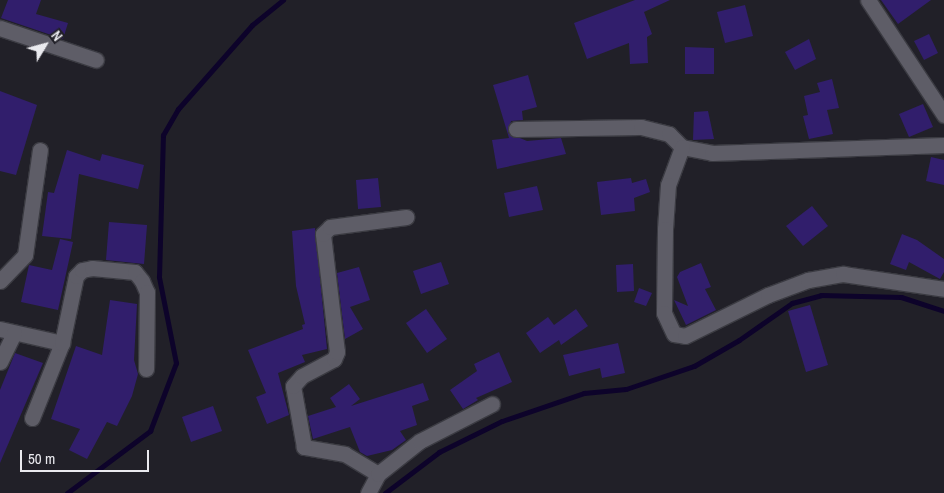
<!DOCTYPE html>
<html>
<head>
<meta charset="utf-8">
<style>
	body { margin:0 }
	#map { position:relative; width:944px; height:493px; overflow:hidden; background:#212028; font-family:"Archivo Narrow",sans-serif }
	div>[style] { position:absolute }
	.stream>* { height:5px; margin:-2.5px; padding:0 2.5px; transform-origin:2.5px; border-radius:2.5px; background:#0d032a }
	.building>* { inset:0; background:#311e6c }
	.roads { filter:drop-shadow(1px 0 #3b3b42) drop-shadow(-1px 0 #3b3b42) drop-shadow(0 1px #3b3b42) drop-shadow(0 -1px #3b3b42) }
	.minor>* { height:15px; margin:-7.5px; padding:0 7.5px; transform-origin:7.5px; border-radius:7.5px; background:#5e5d67 }
	span { translate:-50% -50%; white-space:nowrap; text-align:center; line-height:1.15; -webkit-text-stroke:4.5px #212028; paint-order:stroke }
	.north { position:absolute; left:20px; top:20px; width:50px; height:50px; -webkit-text-stroke:4px #212028; paint-order:stroke; rotate:53deg; font-size:14px; font-weight:700; line-height:20px; text-align:center; color:#eaeaef }
	.north::after { content:''; display:block; margin:auto; width:18px; height:22px; background:#eaeaef; clip-path:polygon(50% 0,100% 100%,50% 72%,0 100%) }
	.scale { position:absolute; left:20px; top:450px; width:129px; height:22px; box-sizing:border-box; border:2px solid #eaeaef; border-top:0; padding-left:6px; font-size:15px; line-height:18px; white-space:nowrap; color:#eaeaef; -webkit-text-stroke:4px #212028; paint-order:stroke }
</style>
</head>
<body>
<div id="map">
	<div class="stream">
		<div style="left:67px;top:493px;width:104px;rotate:-36.8deg"></div>
		<div style="left:150px;top:431px;width:73px;rotate:-69.1deg"></div>
		<div style="left:176px;top:363px;width:88px;rotate:-101.2deg"></div>
		<div style="left:159px;top:277px;width:142px;rotate:-88.4deg"></div>
		<div style="left:163px;top:135px;width:30px;rotate:-60deg"></div>
		<div style="left:178px;top:109px;width:112px;rotate:-48.6deg"></div>
		<div style="left:252px;top:25px;width:40px;rotate:-39deg"></div>
		<div style="left:385px;top:493px;width:68px;rotate:-37.2deg"></div>
		<div style="left:439px;top:452px;width:70px;rotate:-26.2deg"></div>
		<div style="left:502px;top:421px;width:87px;rotate:-18.9deg"></div>
		<div style="left:584px;top:393px;width:42px;rotate:-5.4deg"></div>
		<div style="left:626px;top:389px;width:72px;rotate:-18.7deg"></div>
		<div style="left:694px;top:366px;width:52px;rotate:-30deg"></div>
		<div style="left:739px;top:340px;width:65px;rotate:-34.9deg"></div>
		<div style="left:792px;top:303px;width:30px;rotate:-15deg"></div>
		<div style="left:821px;top:295px;width:80px;rotate:1.4deg"></div>
		<div style="left:901px;top:297px;width:45px;rotate:18deg"></div>
	</div>
	<div class="building">
		<div style="clip-path:polygon(8px 0,41px 0,36px 14px,68px 23px,63px 39px,1px 18px)"></div>
		<div style="clip-path:polygon(635px 0,670px 0,644px 12px,652px 34px,647px 37px,648px 63px,630px 64px,629px 43px,587px 59px,574px 23px)"></div>
		<div style="clip-path:polygon(881px 0,931px 0,898px 24px)"></div>
		<div style="clip-path:polygon(745px 5px,753px 36px,725px 43px,717px 12px)"></div>
		<div style="clip-path:polygon(929px 34px,938px 53px,924px 60px,914px 41px)"></div>
		<div style="clip-path:polygon(809px 39px,816px 59px,795px 70px,785px 52px)"></div>
		<div style="clip-path:polygon(685px 47px,714px 48px,714px 74px,685px 74px)"></div>
		<div style="clip-path:polygon(528px 75px,537px 107px,522px 111px,523px 120px,511px 121px,508px 133px,527px 141px,561px 138px,566px 154px,497px 169px,492px 140px,509px 138px,493px 85px)"></div>
		<div style="clip-path:polygon(832px 79px,839px 108px,827px 110px,833px 134px,809px 139px,803px 116px,808px 115px,804px 96px,820px 92px,817px 83px)"></div>
		<div style="clip-path:polygon(0 91px,37px 105px,16px 175px,0 171px)"></div>
		<div style="clip-path:polygon(923px 104px,933px 127px,909px 137px,899px 114px)"></div>
		<div style="clip-path:polygon(708px 111px,714px 139px,693px 140px,694px 112px)"></div>
		<div style="clip-path:polygon(67px 150px,100px 161px,102px 154px,144px 165px,138px 189px,79px 174px,71px 239px,42px 236px,48px 192px,54px 193px)"></div>
		<div style="clip-path:polygon(931px 157px,944px 160px,944px 185px,926px 181px)"></div>
		<div style="clip-path:polygon(378px 178px,381px 207px,358px 209px,356px 180px)"></div>
		<div style="clip-path:polygon(631px 178px,632px 183px,646px 179px,650px 192px,634px 198px,635px 211px,601px 215px,597px 182px)"></div>
		<div style="clip-path:polygon(537px 186px,543px 210px,509px 217px,504px 193px)"></div>
		<div style="clip-path:polygon(812px 206px,828px 226px,803px 246px,786px 226px)"></div>
		<div style="clip-path:polygon(109px 222px,147px 225px,144px 264px,106px 260px)"></div>
		<div style="clip-path:polygon(315px 228px,327px 349px,302px 355px,305px 362px,278px 373px,289px 415px,267px 424px,256px 397px,266px 393px,248px 350px,303px 329px,302px 325px,305px 324px,296px 286px,292px 231px)"></div>
		<div style="clip-path:polygon(902px 234px,917px 240px,944px 259px,944px 272px,940px 279px,909px 262px,906px 270px,890px 264px)"></div>
		<div style="clip-path:polygon(60px 239px,73px 242px,58px 310px,21px 302px,29px 265px,52px 270px)"></div>
		<div style="clip-path:polygon(441px 262px,449px 284px,421px 294px,413px 271px)"></div>
		<div style="clip-path:polygon(701px 263px,711px 287px,705px 289px,716px 310px,686px 325px,674px 300px,688px 306px,677px 277px,680px 272px)"></div>
		<div style="clip-path:polygon(633px 264px,634px 291px,617px 292px,616px 265px)"></div>
		<div style="clip-path:polygon(359px 267px,370px 300px,350px 307px,363px 329px,345px 339px,337px 273px)"></div>
		<div style="clip-path:polygon(639px 288px,652px 293px,646px 306px,634px 302px)"></div>
		<div style="clip-path:polygon(110px 300px,137px 304px,134px 360px,138px 374px,132px 396px,117px 426px,107px 422px,87px 459px,69px 450px,80px 429px,51px 419px,76px 346px,102px 355px)"></div>
		<div style="clip-path:polygon(810px 305px,828px 365px,806px 372px,788px 311px)"></div>
		<div style="clip-path:polygon(426px 309px,447px 339px,427px 353px,406px 323px)"></div>
		<div style="clip-path:polygon(576px 309px,588px 326px,561px 345px,559px 340px,540px 353px,526px 333px,548px 317px,554px 325px)"></div>
		<div style="clip-path:polygon(618px 343px,625px 373px,602px 378px,600px 368px,569px 376px,563px 355px)"></div>
		<div style="clip-path:polygon(499px 352px,512px 382px,476px 398px,478px 400px,463px 409px,450px 390px,477px 371px,474px 364px)"></div>
		<div style="clip-path:polygon(15px 353px,43px 363px,0 463px,0 390px)"></div>
		<div style="clip-path:polygon(423px 383px,429px 400px,412px 406px,417px 425px,400px 431px,406px 440px,392px 450px,367px 456px,360px 452px,350px 427px,313px 439px,308px 416px,336px 407px,330px 398px,349px 384px,360px 399px,351px 406px)"></div>
		<div style="clip-path:polygon(213px 406px,222px 431px,191px 442px,182px 417px)"></div>
	</div>
	<div class="roads">
		<div class="minor">
			<div style="left:868px;top:0;width:138px;rotate:56.5deg"></div>
			<div style="left:0;top:28px;width:101px;rotate:18.4deg"></div>
			<div style="left:516px;top:129px;width:125px;rotate:-0.9deg"></div>
			<div style="left:641px;top:127px;width:29px;rotate:14deg"></div>
			<div style="left:669px;top:134px;width:18px;rotate:45deg"></div>
			<div style="left:682px;top:147px;width:31px;rotate:11deg"></div>
			<div style="left:712px;top:153px;width:232px;rotate:-2deg"></div>
			<div style="left:682px;top:147px;width:40px;rotate:110.2deg"></div>
			<div style="left:668px;top:185px;width:44px;rotate:93.9deg"></div>
			<div style="left:665px;top:229px;width:84px;rotate:90.7deg"></div>
			<div style="left:664px;top:313px;width:23px;rotate:65deg"></div>
			<div style="left:674px;top:334px;width:11px;rotate:10deg"></div>
			<div style="left:685px;top:336px;width:93px;rotate:-26.3deg"></div>
			<div style="left:768px;top:295px;width:43px;rotate:-20.6deg"></div>
			<div style="left:808px;top:280px;width:36px;rotate:-10deg"></div>
			<div style="left:843px;top:274px;width:102px;rotate:8.4deg"></div>
			<div style="left:0;top:281px;width:36px;rotate:-46deg"></div>
			<div style="left:25px;top:255px;width:106px;rotate:-81.9deg"></div>
			<div style="left:0;top:329px;width:64px;rotate:12.7deg"></div>
			<div style="left:0;top:362px;width:32px;rotate:-64deg"></div>
			<div style="left:32px;top:418px;width:81px;rotate:-68.2deg"></div>
			<div style="left:62px;top:343px;width:68px;rotate:-78.2deg"></div>
			<div style="left:76px;top:276px;width:8px;rotate:-45deg"></div>
			<div style="left:82px;top:270px;width:10px;rotate:-11deg"></div>
			<div style="left:92px;top:268px;width:43px;rotate:5.3deg"></div>
			<div style="left:135px;top:272px;width:11px;rotate:52deg"></div>
			<div style="left:142px;top:281px;width:12px;rotate:66deg"></div>
			<div style="left:147px;top:292px;width:77px;rotate:90.7deg"></div>
			<div style="left:378px;top:474px;width:39px;rotate:-149deg"></div>
			<div style="left:345px;top:454px;width:42px;rotate:-170.3deg"></div>
			<div style="left:304px;top:447px;width:62px;rotate:-100.2deg"></div>
			<div style="left:293px;top:386px;width:13px;rotate:-48deg"></div>
			<div style="left:302px;top:376px;width:36px;rotate:-28deg"></div>
			<div style="left:334px;top:359px;width:8px;rotate:-67deg"></div>
			<div style="left:337px;top:352px;width:119px;rotate:-96.8deg"></div>
			<div style="left:323px;top:234px;width:10px;rotate:-45deg"></div>
			<div style="left:330px;top:227px;width:77px;rotate:-7.5deg"></div>
			<div style="left:368px;top:493px;width:21px;rotate:-62deg"></div>
			<div style="left:378px;top:474px;width:53px;rotate:-38.2deg"></div>
			<div style="left:420px;top:441px;width:81px;rotate:-27.2deg"></div>
		</div>
	</div>
	<div class="north">N</div>
	<div class="scale">50 m</div>
</div>
</body>
</html>
